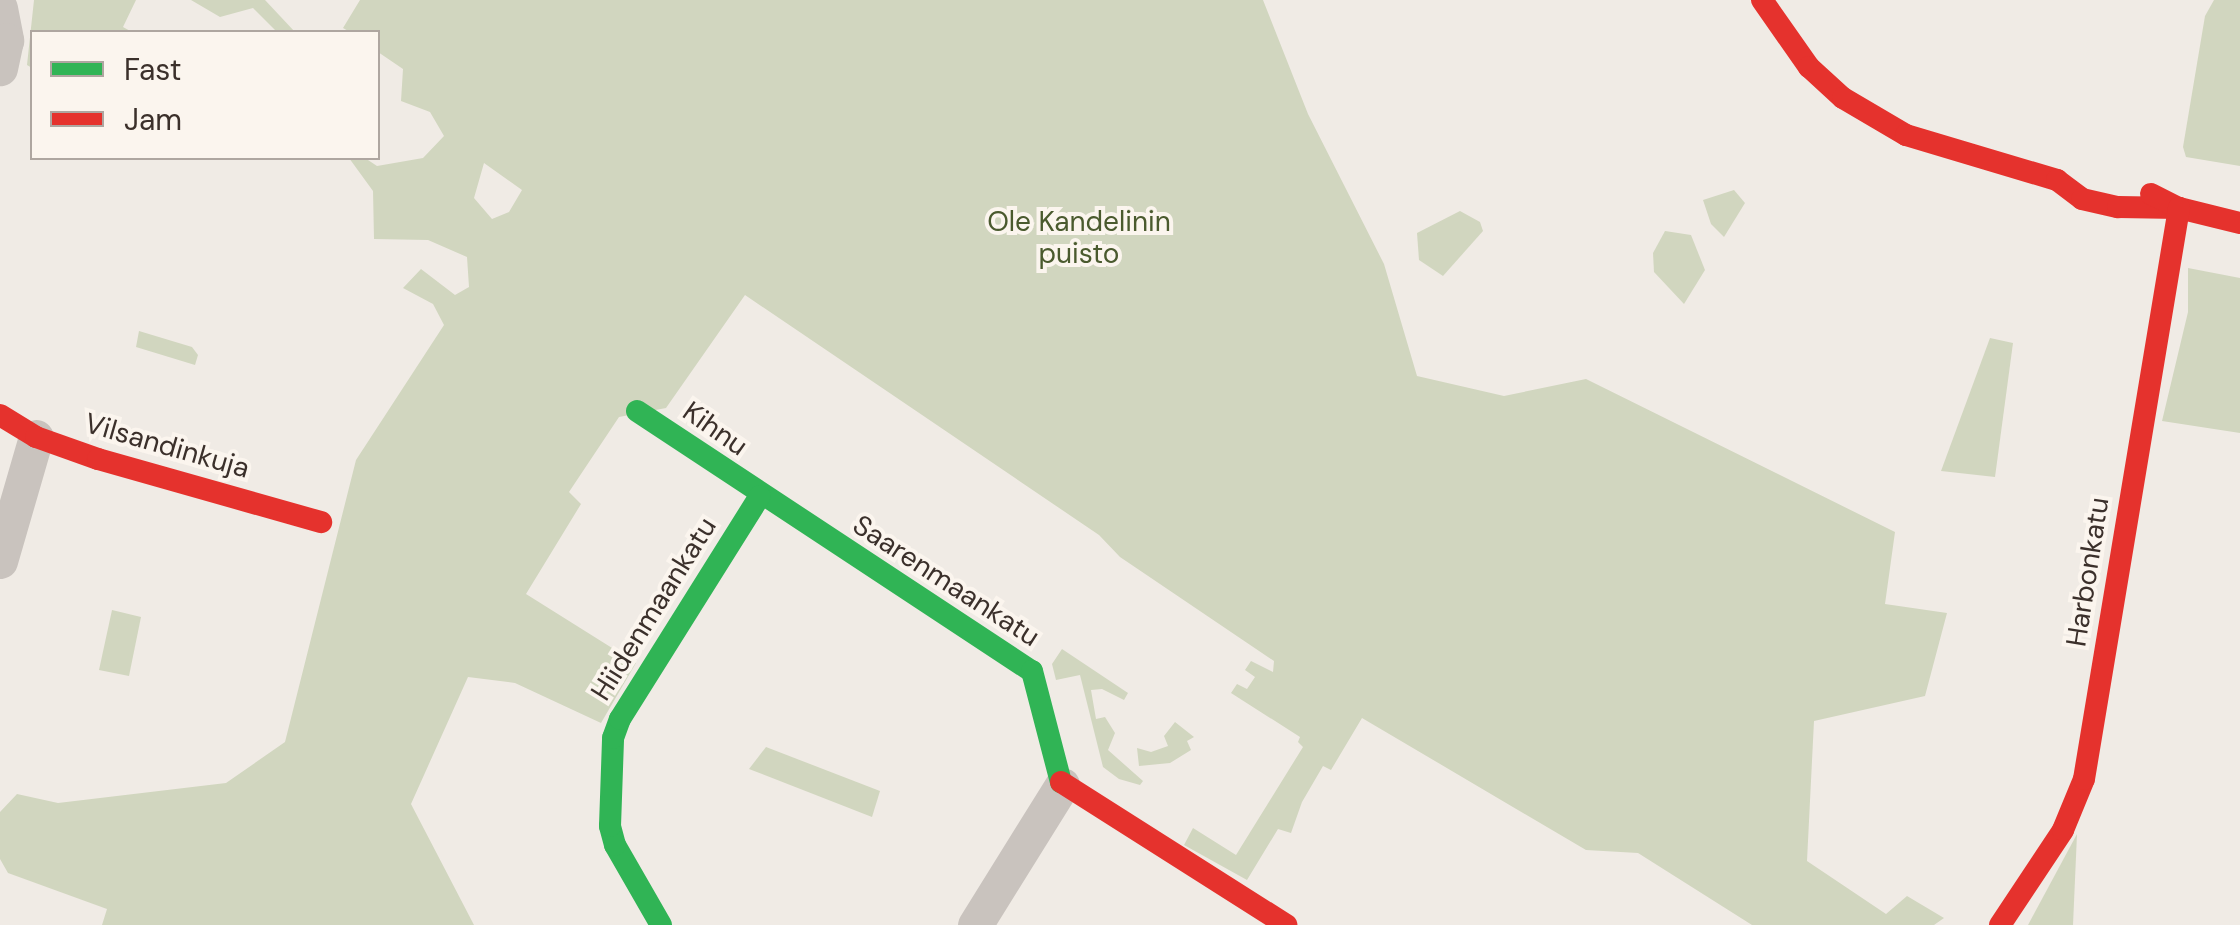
<!DOCTYPE html>
<html>
<head>
<meta charset="utf-8">
<style>
	body { margin:0 }
	#map { position:relative; width:2240px; height:925px; overflow:hidden; background:#f0ebe5; font-family:"DM Sans",sans-serif }
	div>[style] { position:absolute }
	.green>* { inset:0; background:#d1d6bf }
	.street>* { height:35px; margin:-17.5px; padding:0 17.5px; transform-origin:17.5px; border-radius:17.5px; background:#c9c3be }
	.fast>* { height:22px; margin:-11px; padding:0 11px; transform-origin:11px; border-radius:11px; background:#30b455 }
	.jam>* { height:22px; margin:-11px; padding:0 11px; transform-origin:11px; border-radius:11px; background:#e5322d }
	span { translate:-50% -50%; white-space:nowrap; text-align:center; line-height:1.15; -webkit-text-stroke:8px #fbf5ee; paint-order:stroke }
	.park-label { font-size:28px; color:#4a5a2e }
	.street-label { font-size:28px; color:#3b302b }
	.legend { position:absolute; left:30px; top:30px; width:350px; height:130px; box-sizing:border-box; background:#fbf5ee; border:2px solid #aea6a0; margin:0; padding:12px 18px; list-style:none; font-size:30px; color:#3b302b }
	.legend li { display:flex; align-items:center; gap:20px; height:50px }
	.legend b { width:50px; border:2px solid #aea6a0 }
</style>
</head>
<body>
<div id="map">
	<div class="green">
		<div style="clip-path:polygon(34px 0,136px 0,123px 27px,132px 32px,32px 32px,32px 68px,27px 65px)"></div>
		<div style="clip-path:polygon(191px 0,265px 0,295px 32px,277px 32px,253px 8px,220px 17px)"></div>
		<div style="clip-path:polygon(evenodd,360px 0,1263px 0,1308px 114px,1384px 264px,1417px 376px,1504px 396px,1586px 379px,1895px 532px,1885px 604px,1947px 613px,1925px 696px,1814px 721px,1807px 861px,1886px 914px,1907px 896px,1944px 918px,1934px 925px,1752px 925px,1638px 853px,1586px 850px,1362px 718px,1331px 770px,1323px 766px,1302px 802px,1291px 833px,1278px 829px,1247px 880px,1184px 845px,1193px 828px,1236px 855px,1303px 747px,1298px 742px,1300px 737px,1231px 693px,1237px 684px,1247px 689px,1255px 677px,1245px 670px,1251px 661px,1273px 672px,1274px 661px,1120px 557px,1099px 535px,745px 295px,666px 408px,619px 417px,569px 492px,581px 504px,526px 594px,636px 663px,601px 723px,515px 683px,468px 677px,411px 804px,474px 925px,102px 925px,107px 909px,8px 873px,0 859px,0 812px,17px 794px,58px 803px,226px 783px,285px 742px,356px 460px,444px 325px,433px 304px,403px 288px,421px 269px,455px 295px,469px 287px,467px 257px,428px 240px,374px 239px,373px 191px,349px 158px,365px 158px,377px 166px,423px 158px,444px 136px,430px 112px,401px 101px,403px 69px,378px 52px,378px 32px,350px 32px,343px 28px,360px 0,484px 163px,522px 190px,509px 212px,492px 219px,474px 198px,484px 163px)"></div>
		<div style="clip-path:polygon(2214px 0,2240px 0,2240px 166px,2186px 157px,2183px 147px,2205px 16px)"></div>
		<div style="clip-path:polygon(1734px 190px,1745px 203px,1724px 237px,1711px 224px,1703px 200px)"></div>
		<div style="clip-path:polygon(1460px 211px,1480px 222px,1483px 231px,1443px 276px,1419px 260px,1417px 233px)"></div>
		<div style="clip-path:polygon(1665px 231px,1691px 235px,1705px 270px,1684px 304px,1654px 272px,1653px 253px)"></div>
		<div style="clip-path:polygon(2188px 268px,2240px 278px,2240px 433px,2162px 421px,2188px 312px)"></div>
		<div style="clip-path:polygon(139px 331px,192px 347px,198px 355px,195px 365px,136px 347px)"></div>
		<div style="clip-path:polygon(1990px 338px,2013px 343px,1995px 477px,1941px 471px)"></div>
		<div style="clip-path:polygon(112px 610px,141px 617px,129px 676px,99px 670px)"></div>
		<div style="clip-path:polygon(1062px 649px,1128px 693px,1124px 700px,1102px 689px,1091px 690px,1096px 719px,1105px 717px,1115px 733px,1108px 750px,1143px 781px,1140px 785px,1119px 779px,1103px 767px,1080px 675px,1056px 680px,1052px 664px)"></div>
		<div style="clip-path:polygon(1175px 722px,1194px 737px,1187px 741px,1191px 750px,1170px 763px,1139px 766px,1137px 748px,1151px 752px,1168px 746px,1164px 736px)"></div>
		<div style="clip-path:polygon(766px 747px,880px 791px,872px 817px,749px 769px)"></div>
		<div style="clip-path:polygon(2077px 834px,2073px 925px,2028px 925px)"></div>
	</div>
	<div class="street">
		<div style="left:0;top:8px;width:33px;rotate:79deg"></div>
		<div style="left:6px;top:40px;width:29px;rotate:102deg"></div>
		<div style="left:0;top:561px;width:129px;rotate:-73.8deg"></div>
		<div style="left:975px;top:925px;width:165px;rotate:-58.1deg"></div>
	</div>
	<div class="fast">
		<div style="left:637px;top:411px;width:473px;rotate:33.4deg"></div>
		<div style="left:1032px;top:671px;width:115px;rotate:75.4deg"></div>
		<div style="left:661px;top:925px;width:92px;rotate:-119.9deg"></div>
		<div style="left:615px;top:845px;width:20px;rotate:-105deg"></div>
		<div style="left:610px;top:826px;width:88px;rotate:-88deg"></div>
		<div style="left:613px;top:738px;width:20px;rotate:-70deg"></div>
		<div style="left:620px;top:719px;width:263px;rotate:-57.9deg"></div>
	</div>
	<div class="jam">
		<div style="left:1762px;top:0;width:82px;rotate:55deg"></div>
		<div style="left:1809px;top:67px;width:46px;rotate:42.4deg"></div>
		<div style="left:1843px;top:98px;width:73px;rotate:30.4deg"></div>
		<div style="left:1906px;top:135px;width:158px;rotate:16.6deg"></div>
		<div style="left:2057px;top:180px;width:31px;rotate:37deg"></div>
		<div style="left:2082px;top:199px;width:37px;rotate:13deg"></div>
		<div style="left:2118px;top:207px;width:61px;rotate:0.9deg"></div>
		<div style="left:2151px;top:194px;width:31px;rotate:27deg"></div>
		<div style="left:2179px;top:208px;width:63px;rotate:13.8deg"></div>
		<div style="left:0;top:415px;width:42px;rotate:31.4deg"></div>
		<div style="left:36px;top:437px;width:66px;rotate:19.5deg"></div>
		<div style="left:98px;top:459px;width:232px;rotate:15.8deg"></div>
		<div style="left:1061px;top:782px;width:267px;rotate:32.4deg"></div>
		<div style="left:2000px;top:925px;width:114px;rotate:-56.4deg"></div>
		<div style="left:2063px;top:830px;width:55px;rotate:-67.6deg"></div>
		<div style="left:2084px;top:779px;width:579px;rotate:-80.55deg"></div>
	</div>
	<div class="park-label">
		<span style="left:1079px;top:238px">Ole Kandelinin<br>puisto</span>
	</div>
	<div class="street-label">
		<span style="left:715px;top:429px;rotate:35deg">Kihnu</span>
		<span style="left:167px;top:446px;rotate:16deg">Vilsandinkuja</span>
		<span style="left:2088px;top:572px;rotate:-81deg">Harbonkatu</span>
		<span style="left:946px;top:581px;rotate:33deg">Saarenmaankatu</span>
		<span style="left:654px;top:609px;rotate:-58deg">Hiidenmaankatu</span>
	</div>
	<ul class="legend">
	<li><b style="height:12px;background:#30b455"></b>Fast</li>
	<li><b style="height:12px;background:#e5322d"></b>Jam</li>
	</ul>
</div>
</body>
</html>
